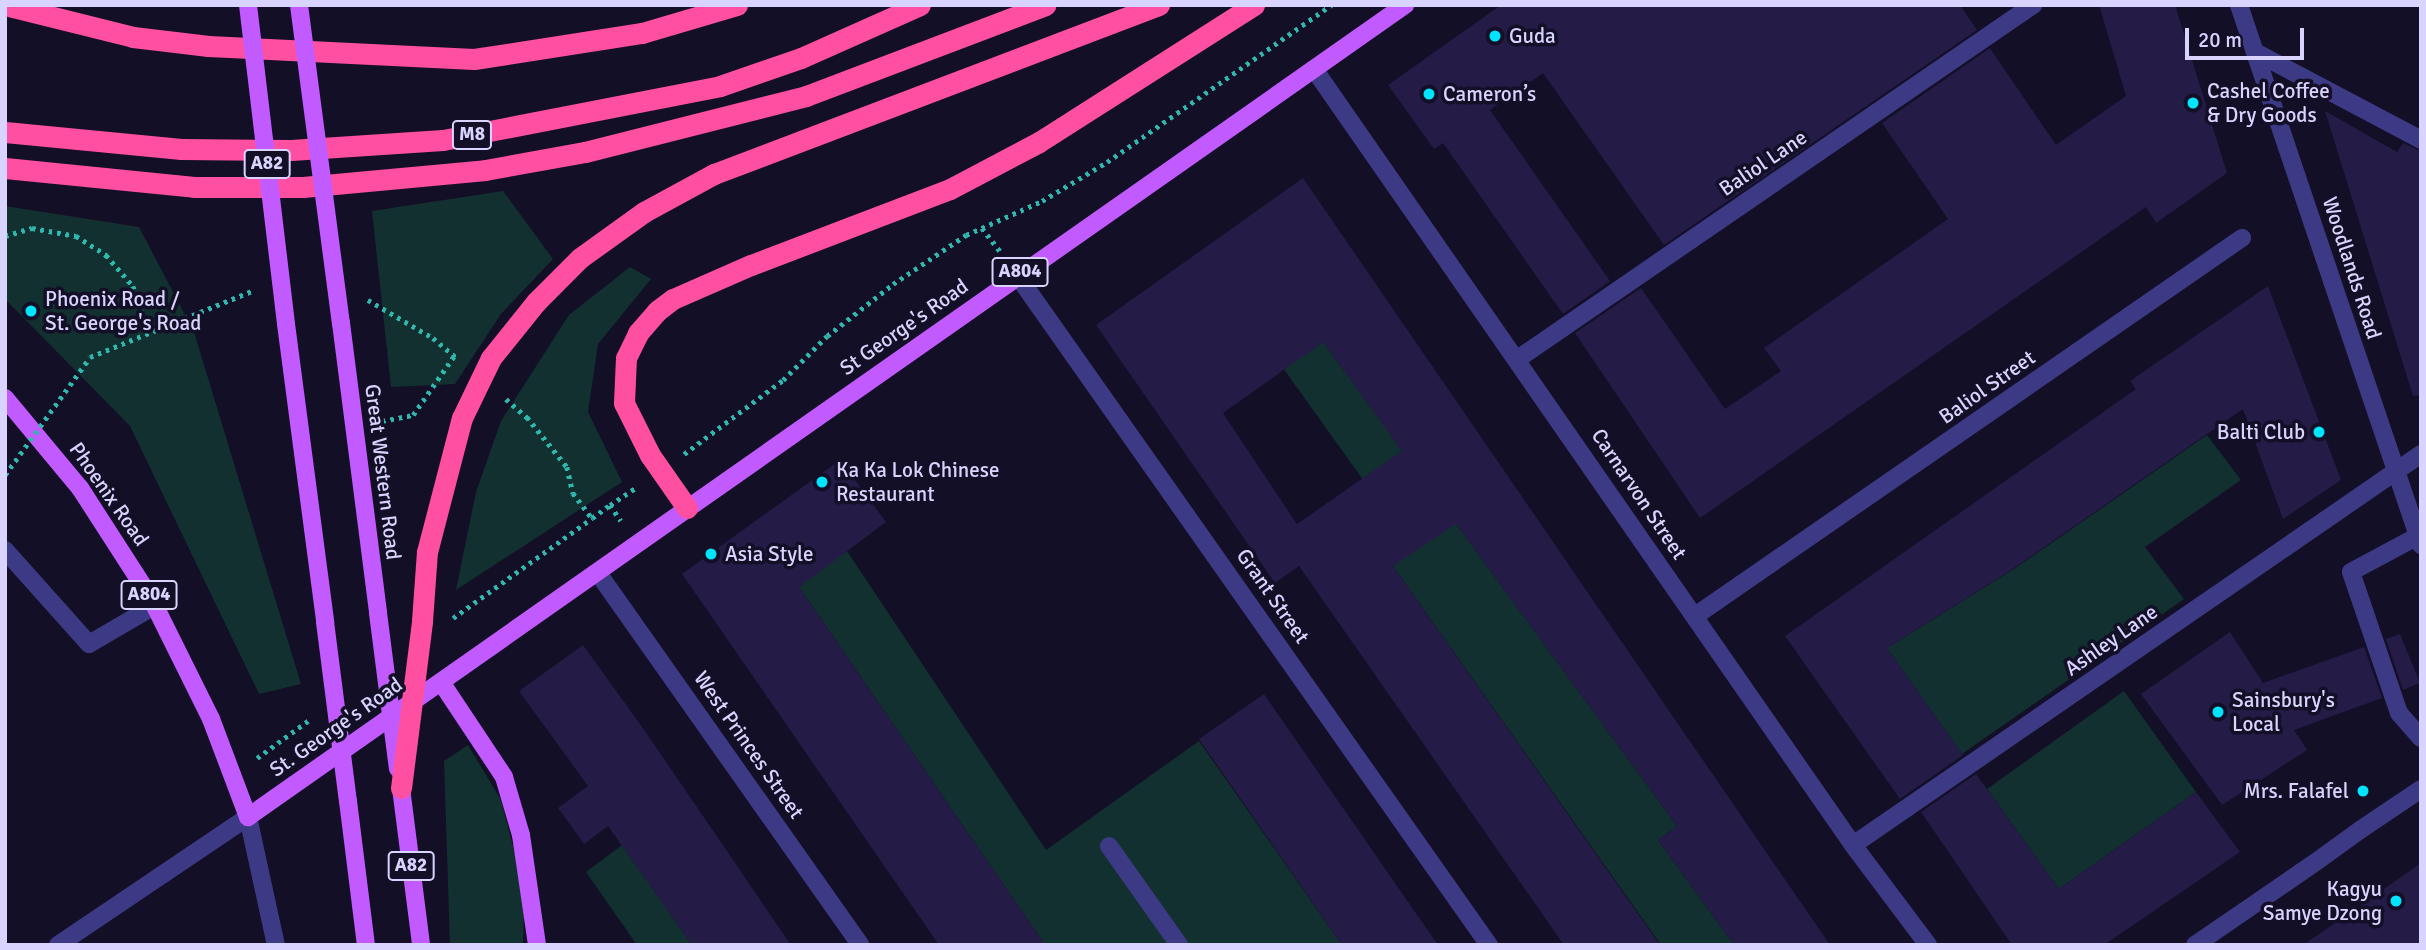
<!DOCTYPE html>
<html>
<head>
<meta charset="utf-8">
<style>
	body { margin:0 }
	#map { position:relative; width:2426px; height:950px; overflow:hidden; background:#130f26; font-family:Signika,sans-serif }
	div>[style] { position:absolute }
	.green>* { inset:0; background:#12302f }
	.building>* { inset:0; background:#241b47 }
	.path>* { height:4.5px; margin-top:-2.25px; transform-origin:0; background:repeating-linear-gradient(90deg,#2fb8b0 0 3.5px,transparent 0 8.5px) }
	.service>* { height:18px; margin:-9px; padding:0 9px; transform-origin:9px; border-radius:9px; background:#3d3a85 }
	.pedestrian>* { height:18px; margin:-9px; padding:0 9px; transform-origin:9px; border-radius:9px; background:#3d3a85 }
	.minor>* { height:18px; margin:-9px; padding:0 9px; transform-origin:9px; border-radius:9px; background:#3d3a85 }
	.tertiary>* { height:18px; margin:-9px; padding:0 9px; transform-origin:9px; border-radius:9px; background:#3d3a85 }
	.primary>* { height:18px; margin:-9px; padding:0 9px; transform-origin:9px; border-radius:9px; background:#c25bff }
	.motorway>* { height:21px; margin:-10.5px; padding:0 10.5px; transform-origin:10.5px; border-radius:10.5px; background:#ff4fa3 }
	.path-bridge>* { height:4.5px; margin-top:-2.25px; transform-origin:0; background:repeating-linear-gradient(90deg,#2fb8b0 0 3.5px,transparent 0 8.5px) }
	.primary-bridge>* { height:18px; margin:-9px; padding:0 9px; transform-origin:9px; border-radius:9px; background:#c25bff }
	.motorway-bridge>* { height:21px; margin:-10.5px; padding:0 10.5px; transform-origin:10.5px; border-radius:10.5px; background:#ff4fa3 }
	.dots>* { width:19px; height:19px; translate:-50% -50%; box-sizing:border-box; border:4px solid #130f26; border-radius:50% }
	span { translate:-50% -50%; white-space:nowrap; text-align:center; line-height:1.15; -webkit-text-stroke:7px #130f26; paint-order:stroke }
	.shield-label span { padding:2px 5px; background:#130f26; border:2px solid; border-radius:5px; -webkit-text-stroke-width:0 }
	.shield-label { font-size:19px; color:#d9d4ff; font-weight:700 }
	.poi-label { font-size:21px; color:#d9d4ff }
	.left { translate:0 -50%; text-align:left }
	.right { translate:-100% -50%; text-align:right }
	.street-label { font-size:21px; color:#d9d4ff }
	.frame { position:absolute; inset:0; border:7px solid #d9d4ff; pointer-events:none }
	.scale { position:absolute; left:2185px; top:28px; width:119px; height:32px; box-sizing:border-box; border:4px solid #d9d4ff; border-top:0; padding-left:9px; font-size:21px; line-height:24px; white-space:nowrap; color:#d9d4ff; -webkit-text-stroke:5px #130f26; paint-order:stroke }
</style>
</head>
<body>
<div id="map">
	<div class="green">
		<div style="clip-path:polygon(503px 191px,553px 259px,501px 314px,455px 384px,391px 387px,372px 211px)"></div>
		<div style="clip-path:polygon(5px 206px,139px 227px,194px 332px,301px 684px,259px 694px,130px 426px,5px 299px)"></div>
		<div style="clip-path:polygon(630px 267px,651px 279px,598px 344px,588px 412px,622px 482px,456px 590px,476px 492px,501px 421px,569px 315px)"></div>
		<div style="clip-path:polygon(1321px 339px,1677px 826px,1658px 840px,1734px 945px,1661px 945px,1393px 566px,1414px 551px,1283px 368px)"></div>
		<div style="clip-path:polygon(2207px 435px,2241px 480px,2145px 547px,2184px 599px,1962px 754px,1887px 648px,2014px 569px)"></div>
		<div style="clip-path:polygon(847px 551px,1046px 850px,1199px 741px,1342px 945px,1045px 945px,797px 584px)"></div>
		<div style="clip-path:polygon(2124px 691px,2196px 792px,2059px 889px,1987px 789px)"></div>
		<div style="clip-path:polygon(468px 745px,501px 800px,515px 854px,524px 911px,523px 945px,450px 945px,444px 761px)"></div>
		<div style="clip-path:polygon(622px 845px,692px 945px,637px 945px,586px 872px)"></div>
	</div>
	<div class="building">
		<div style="clip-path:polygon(1501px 5px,1960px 5px,1977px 30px,1664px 245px,1543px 73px,1490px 110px,1610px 281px,1563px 314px,1443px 143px,1434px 149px,1388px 85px)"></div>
		<div style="clip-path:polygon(2099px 5px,2175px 5px,2227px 173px,2156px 223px,2146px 207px,1700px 518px,1575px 333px,1641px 288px,1725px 409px,1781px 371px,1764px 348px,1948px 219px,1882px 123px,1990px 48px,2056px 145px,2126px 96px)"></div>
		<div style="clip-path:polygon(2325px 111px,2397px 152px,2403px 143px,2421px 151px,2421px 395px,2413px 396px)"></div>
		<div style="clip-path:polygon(evenodd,1303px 178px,1830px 945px,1734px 945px,1658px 840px,1677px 826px,1456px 524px,1393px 566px,1660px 945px,1564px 945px,1299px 566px,1275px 583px,1096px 325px,1303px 178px,1323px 342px,1402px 451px,1297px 524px,1223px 413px,1323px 342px)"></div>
		<div style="clip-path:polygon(2268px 286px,2341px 480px,2283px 519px,2243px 409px,2010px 571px,1887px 648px,1963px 755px,1900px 799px,1785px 636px,2136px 389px,2130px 381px)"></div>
		<div style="clip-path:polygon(840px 460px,886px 522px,799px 587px,1045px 945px,939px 945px,682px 574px)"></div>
		<div style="clip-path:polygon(2230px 632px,2263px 683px,2364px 647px,2382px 698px,2294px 730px,2307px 750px,2222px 805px,2141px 694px)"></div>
		<div style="clip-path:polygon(2400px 634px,2420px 683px,2403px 690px,2386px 639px)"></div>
		<div style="clip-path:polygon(583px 645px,645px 731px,791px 945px,692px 945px,608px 826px,584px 844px,558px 808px,588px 786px,519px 691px)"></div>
		<div style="clip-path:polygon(1264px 694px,1438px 945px,1342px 945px,1199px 739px)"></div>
		<div style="clip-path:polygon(1976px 774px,2059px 889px,2196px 792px,2240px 852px,2104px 945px,2012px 945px,1921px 812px)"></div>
		<div style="clip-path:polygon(2421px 863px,2421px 945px,2303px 945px,2364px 903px)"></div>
	</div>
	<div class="path">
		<div style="left:982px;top:228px;width:33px;rotate:52deg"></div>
		<div style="left:5px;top:236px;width:28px;rotate:-17deg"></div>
		<div style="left:32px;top:228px;width:45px;rotate:10.3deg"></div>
		<div style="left:76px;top:236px;width:36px;rotate:32deg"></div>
		<div style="left:106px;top:255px;width:41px;rotate:48.9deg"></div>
		<div style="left:133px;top:286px;width:49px;rotate:70.8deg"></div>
		<div style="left:368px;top:300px;width:75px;rotate:30.3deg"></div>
		<div style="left:433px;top:338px;width:31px;rotate:40deg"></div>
		<div style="left:90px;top:357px;width:177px;rotate:-22.2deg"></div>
		<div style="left:506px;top:399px;width:28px;rotate:41deg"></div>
		<div style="left:527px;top:417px;width:64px;rotate:51.3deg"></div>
		<div style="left:567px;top:467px;width:27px;rotate:77deg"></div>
		<div style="left:573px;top:493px;width:31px;rotate:53deg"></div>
		<div style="left:592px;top:518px;width:22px;rotate:-36deg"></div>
		<div style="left:610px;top:505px;width:19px;rotate:55deg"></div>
		<div style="left:382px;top:421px;width:32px;rotate:-11deg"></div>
		<div style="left:413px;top:415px;width:72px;rotate:-55.2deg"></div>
		<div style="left:684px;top:454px;width:124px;rotate:-36.8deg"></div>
		<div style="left:783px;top:380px;width:62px;rotate:-45deg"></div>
		<div style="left:827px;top:336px;width:84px;rotate:-38.2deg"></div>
		<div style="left:893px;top:284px;width:88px;rotate:-33.9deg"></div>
		<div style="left:966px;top:235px;width:83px;rotate:-24.1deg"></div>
		<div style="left:1042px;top:201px;width:76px;rotate:-31deg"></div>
		<div style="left:1107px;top:162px;width:274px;rotate:-35deg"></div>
		<div style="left:610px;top:505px;width:32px;rotate:-34deg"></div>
		<div style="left:453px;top:618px;width:171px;rotate:-35.7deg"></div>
		<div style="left:257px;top:758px;width:64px;rotate:-36.2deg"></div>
	</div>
	<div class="service">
		<div style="left:2257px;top:53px;width:186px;rotate:27.9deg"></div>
		<div style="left:1519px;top:358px;width:624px;rotate:-34.48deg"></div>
		<div style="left:2418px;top:536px;width:76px;rotate:151.8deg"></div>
		<div style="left:2351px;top:572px;width:149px;rotate:71.2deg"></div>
		<div style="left:2399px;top:713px;width:33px;rotate:49deg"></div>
		<div style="left:5px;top:550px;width:126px;rotate:48.2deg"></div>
		<div style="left:89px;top:644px;width:75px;rotate:-30.3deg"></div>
		<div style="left:1109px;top:846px;width:121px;rotate:54.7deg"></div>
	</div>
	<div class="pedestrian">
		<div style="left:2320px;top:859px;width:49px;rotate:-35.9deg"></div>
	</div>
	<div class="minor">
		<div style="left:1314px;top:69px;width:945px;rotate:55.22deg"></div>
		<div style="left:1853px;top:845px;width:125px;rotate:53.1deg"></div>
		<div style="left:1017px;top:275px;width:820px;rotate:54.84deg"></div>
		<div style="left:598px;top:573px;width:455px;rotate:54.8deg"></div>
		<div style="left:1695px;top:616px;width:665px;rotate:-34.65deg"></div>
		<div style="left:2360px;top:830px;width:73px;rotate:-33.9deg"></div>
		<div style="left:1853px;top:845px;width:690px;rotate:-34.54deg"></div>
		<div style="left:2195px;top:945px;width:152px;rotate:-34.5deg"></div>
	</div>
	<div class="tertiary">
		<div style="left:2239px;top:5px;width:570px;rotate:71.37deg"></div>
		<div style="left:58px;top:945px;width:229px;rotate:-34deg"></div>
		<div style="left:248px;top:817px;width:131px;rotate:77.7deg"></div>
	</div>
	<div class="primary">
		<div style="left:341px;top:323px;width:292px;rotate:82.7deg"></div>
		<div style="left:286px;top:324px;width:301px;rotate:82.5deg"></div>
		<div style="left:5px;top:398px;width:117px;rotate:50.2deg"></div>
		<div style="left:80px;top:488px;width:131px;rotate:57.2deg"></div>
		<div style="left:151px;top:598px;width:135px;rotate:63.6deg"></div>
		<div style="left:211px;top:719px;width:105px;rotate:69.3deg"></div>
		<div style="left:248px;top:817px;width:1414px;rotate:-35.06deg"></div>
		<div style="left:441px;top:682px;width:114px;rotate:56.4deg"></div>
		<div style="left:504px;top:777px;width:60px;rotate:73.7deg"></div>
		<div style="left:521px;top:835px;width:111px;rotate:81.7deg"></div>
		<div style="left:401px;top:788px;width:158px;rotate:82.7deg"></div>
		<div style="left:348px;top:801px;width:145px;rotate:82.9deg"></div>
	</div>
	<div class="motorway">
		<div style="left:5px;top:5px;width:132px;rotate:14deg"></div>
		<div style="left:133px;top:37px;width:76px;rotate:6.8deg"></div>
		<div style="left:208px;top:46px;width:266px;rotate:2.8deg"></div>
		<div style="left:474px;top:59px;width:170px;rotate:-8.8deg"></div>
		<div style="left:642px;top:33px;width:99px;rotate:-16.4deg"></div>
		<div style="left:5px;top:132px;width:177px;rotate:5.5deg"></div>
		<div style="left:181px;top:149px;width:110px;rotate:0.5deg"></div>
		<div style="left:291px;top:150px;width:152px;rotate:-3.8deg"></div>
		<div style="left:443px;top:140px;width:282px;rotate:-11deg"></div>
		<div style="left:720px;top:86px;width:86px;rotate:-19.1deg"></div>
		<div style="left:801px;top:58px;width:130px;rotate:-24deg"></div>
		<div style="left:5px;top:168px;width:190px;rotate:5.7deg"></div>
		<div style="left:194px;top:187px;width:109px"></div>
		<div style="left:303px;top:187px;width:183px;rotate:-5.3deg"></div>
		<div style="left:485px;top:170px;width:102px;rotate:-10.2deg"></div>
		<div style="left:585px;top:152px;width:228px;rotate:-14.2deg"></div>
		<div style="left:806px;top:96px;width:256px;rotate:-20.8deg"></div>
		<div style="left:491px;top:358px;width:72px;rotate:-51.2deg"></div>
		<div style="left:536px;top:302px;width:62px;rotate:-45deg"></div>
		<div style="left:580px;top:258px;width:79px;rotate:-35.7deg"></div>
		<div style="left:644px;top:212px;width:80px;rotate:-28.5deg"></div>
		<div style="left:714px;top:174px;width:476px;rotate:-20.8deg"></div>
		<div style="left:687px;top:508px;width:65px;rotate:-124.9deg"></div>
		<div style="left:650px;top:455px;width:58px;rotate:-116.6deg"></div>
		<div style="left:624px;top:403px;width:45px;rotate:-87.5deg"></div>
		<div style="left:626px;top:358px;width:28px;rotate:-64deg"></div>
		<div style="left:638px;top:333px;width:29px;rotate:-49deg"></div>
		<div style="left:657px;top:311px;width:20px;rotate:-37deg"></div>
		<div style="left:673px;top:299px;width:85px;rotate:-23.6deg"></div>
		<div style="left:751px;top:265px;width:213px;rotate:-20.9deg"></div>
		<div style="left:950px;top:189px;width:101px;rotate:-27.8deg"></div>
		<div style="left:1039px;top:142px;width:255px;rotate:-32.5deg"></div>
		<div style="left:422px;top:621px;width:69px;rotate:-85.9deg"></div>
		<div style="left:427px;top:552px;width:138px;rotate:-75.4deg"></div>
	</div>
	<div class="path-bridge">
		<div style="left:5px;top:475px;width:145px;rotate:-54.2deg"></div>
	</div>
	<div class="primary-bridge">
		<div style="left:248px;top:5px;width:321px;rotate:83.2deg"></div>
		<div style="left:299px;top:5px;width:321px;rotate:82.5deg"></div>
		<div style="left:378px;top:613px;width:157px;rotate:82.7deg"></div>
		<div style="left:325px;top:622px;width:180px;rotate:82.7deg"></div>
	</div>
	<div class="motorway-bridge">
		<div style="left:462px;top:418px;width:67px;rotate:-64.2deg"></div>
		<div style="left:401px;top:788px;width:168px;rotate:-82.8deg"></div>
	</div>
	<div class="dots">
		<div style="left:1495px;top:36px;background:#00e5ff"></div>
		<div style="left:1429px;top:94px;background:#00e5ff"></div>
		<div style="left:2193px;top:103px;background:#00e5ff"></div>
		<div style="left:31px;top:311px;background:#00e5ff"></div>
		<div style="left:2319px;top:432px;background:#00e5ff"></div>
		<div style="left:822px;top:482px;background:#00e5ff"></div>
		<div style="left:711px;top:554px;background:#00e5ff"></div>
		<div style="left:2218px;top:712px;background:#00e5ff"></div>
		<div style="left:2363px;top:791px;background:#00e5ff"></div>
		<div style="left:2396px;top:901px;background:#00e5ff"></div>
	</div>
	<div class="shield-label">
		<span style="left:472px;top:135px">M8</span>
		<span style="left:267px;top:164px">A82</span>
		<span style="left:1020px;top:272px">A804</span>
		<span style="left:149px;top:595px">A804</span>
		<span style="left:411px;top:866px">A82</span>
	</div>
	<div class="poi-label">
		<span class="left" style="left:1509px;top:36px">Guda</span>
		<span class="left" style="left:2207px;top:103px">Cashel Coffee<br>&amp; Dry Goods</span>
		<span class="left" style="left:1443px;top:94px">Cameron’s</span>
		<span class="left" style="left:45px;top:311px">Phoenix Road /<br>St. George's Road</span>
		<span class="right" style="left:2305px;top:432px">Balti Club</span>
		<span class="left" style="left:836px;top:482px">Ka Ka Lok Chinese<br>Restaurant</span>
		<span class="left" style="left:725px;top:554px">Asia Style</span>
		<span class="left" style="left:2232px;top:712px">Sainsbury's<br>Local</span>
		<span class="right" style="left:2349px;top:791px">Mrs. Falafel</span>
		<span class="right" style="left:2382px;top:901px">Kagyu<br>Samye Dzong</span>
	</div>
	<div class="street-label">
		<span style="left:1763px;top:163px;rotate:-34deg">Baliol Lane</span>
		<span style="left:2352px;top:268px;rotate:72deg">Woodlands Road</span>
		<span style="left:904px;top:327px;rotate:-35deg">St George's Road</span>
		<span style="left:1987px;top:387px;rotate:-35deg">Baliol Street</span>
		<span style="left:383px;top:472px;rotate:83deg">Great Western Road</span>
		<span style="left:109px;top:494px;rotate:55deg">Phoenix Road</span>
		<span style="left:1639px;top:494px;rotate:56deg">Carnarvon Street</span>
		<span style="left:1273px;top:596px;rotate:55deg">Grant Street</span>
		<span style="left:2111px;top:640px;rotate:-35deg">Ashley Lane</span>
		<span style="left:336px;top:727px;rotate:-35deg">St. George's Road</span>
		<span style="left:749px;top:745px;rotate:55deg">West Princes Street</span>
	</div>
	<div class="frame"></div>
	<div class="scale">20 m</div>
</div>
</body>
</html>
